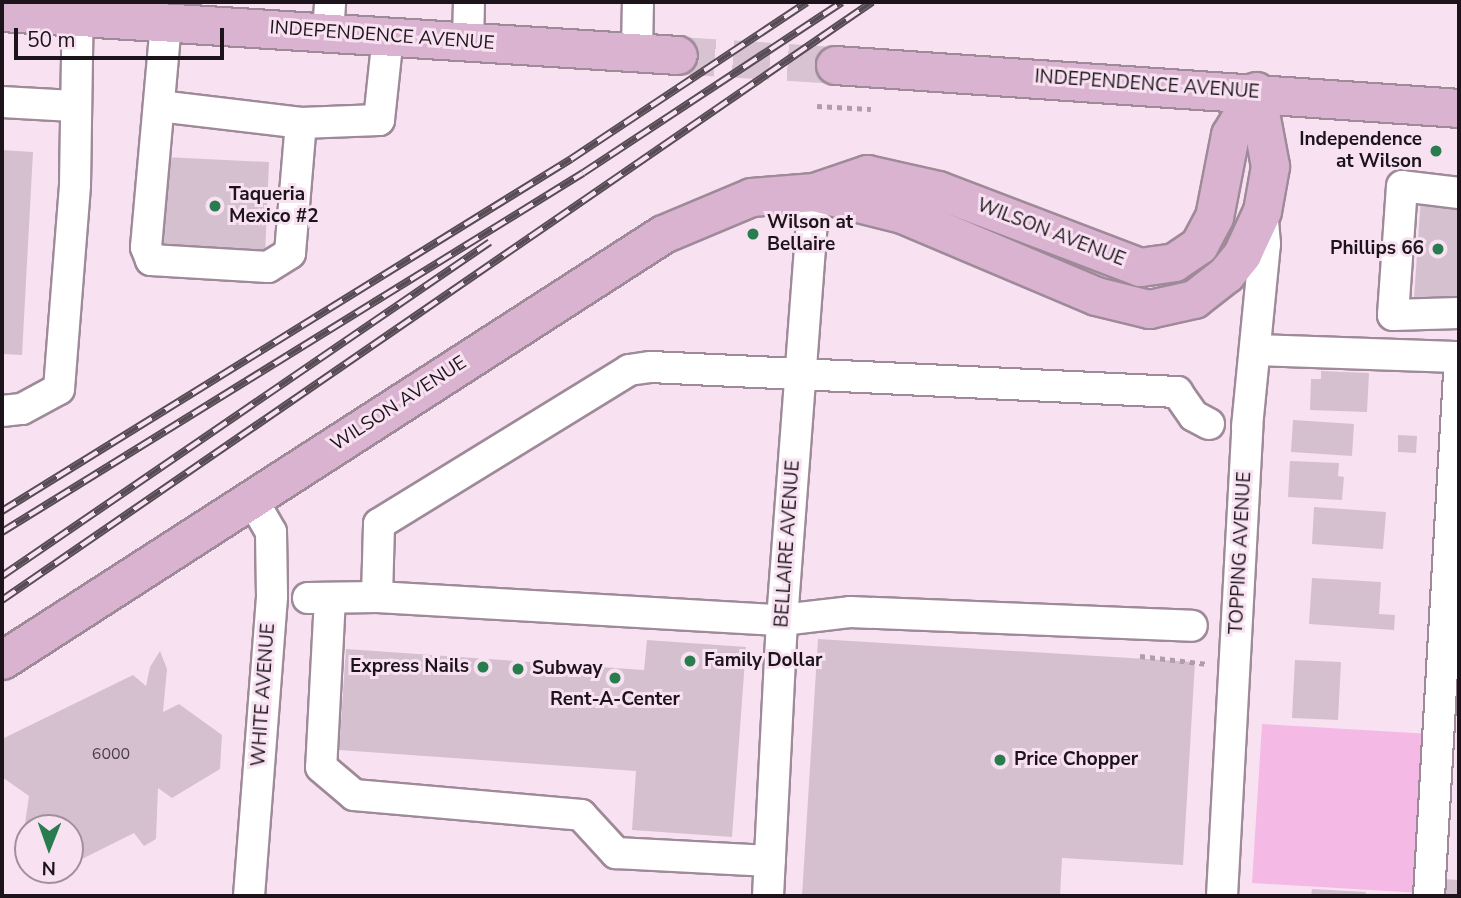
<!DOCTYPE html>
<html>
<head>
<meta charset="utf-8">
<style>
	body { margin:0 }
	#map { position:relative; width:1461px; height:898px; overflow:hidden; background:#f8e2f2; font-family:"Nunito Sans",sans-serif }
	div>[style] { position:absolute }
	.green>* { inset:0; background:#f5b9e6 }
	.building>* { inset:0; background:#d5c0d0 }
	.major-tunnel>* { height:37px; margin-top:-18.5px; transform-origin:0; background:repeating-linear-gradient(90deg,#d7c3d2 0 37px,transparent 0 55px) }
	.path>* { height:4.5px; margin-top:-2.25px; transform-origin:0; background:repeating-linear-gradient(90deg,#af9eaa 0 5px,transparent 0 10px) }
	.roads { filter:drop-shadow(2px 0 #9e8a98) drop-shadow(-2px 0 #9e8a98) drop-shadow(0 2px #9e8a98) drop-shadow(0 -2px #9e8a98) }
	.minor>* { height:30px; margin:-15px; padding:0 15px; transform-origin:15px; border-radius:15px; background:#fff }
	.major>* { height:37px; margin:-18.5px; padding:0 18.5px; transform-origin:18.5px; border-radius:18.5px; background:#d9b3d0 }
	.rail>* { height:8px; margin-top:-4px; transform-origin:0; background:repeating-linear-gradient(90deg,#f8e2f2 0 16px,#574b54 0 32px); box-sizing:border-box; border-block:2px solid #574b54 }
	.dots>* { width:19px; height:19px; translate:-50% -50%; box-sizing:border-box; border:4px solid #f8e2f2; border-radius:50% }
	span { translate:-50% -50%; white-space:nowrap; text-align:center; line-height:1.15; -webkit-text-stroke:6px #f8e2f2; paint-order:stroke }
	.number-label { font-size:16px; color:#4a3f48 }
	.number-label span { -webkit-text-stroke-width:0 }
	.street-label { font-size:19px; color:#1c141a }
	.poi-label { font-size:19px; color:#1c141a; font-weight:700 }
	.right { translate:-100% -50%; text-align:right }
	.left { translate:0 -50%; text-align:left }
	.frame { position:absolute; inset:0; border:4px solid #1c141a; pointer-events:none }
	.north { position:absolute; left:14px; top:814px; width:70px; height:70px; box-sizing:border-box; background:#f8e2f2; border:2px solid #a0909c; border-radius:50%; rotate:181deg; font-size:19px; font-weight:700; line-height:28px; text-align:center; color:#1c141a }
	.north::after { content:''; display:block; margin:auto; width:24px; height:32px; background:#287c4e; clip-path:polygon(50% 0,100% 100%,50% 72%,0 100%) }
	.scale { position:absolute; left:14px; top:28px; width:210px; height:32px; box-sizing:border-box; border:4px solid #1c141a; border-top:0; padding-left:9px; font-size:21px; line-height:24px; white-space:nowrap; color:#1c141a; -webkit-text-stroke:5px #f8e2f2; paint-order:stroke }
</style>
</head>
<body>
<div id="map">
	<div class="green">
		<div style="clip-path:polygon(1262px 724px,1431px 734px,1421px 893px,1252px 883px)"></div>
	</div>
	<div class="building">
		<div style="clip-path:polygon(2px 150px,33px 152px,22px 355px,2px 354px)"></div>
		<div style="clip-path:polygon(164px 157px,269px 162px,265px 255px,160px 250px)"></div>
		<div style="clip-path:polygon(1421px 197px,1459px 199px,1459px 301px,1414px 298px)"></div>
		<div style="clip-path:polygon(1321px 371px,1369px 373px,1367px 412px,1310px 410px,1311px 379px,1321px 379px)"></div>
		<div style="clip-path:polygon(1293px 420px,1354px 424px,1352px 456px,1291px 452px)"></div>
		<div style="clip-path:polygon(1398px 435px,1417px 436px,1416px 453px,1398px 452px)"></div>
		<div style="clip-path:polygon(1290px 461px,1339px 463px,1338px 476px,1344px 477px,1342px 500px,1288px 497px)"></div>
		<div style="clip-path:polygon(1314px 507px,1386px 512px,1383px 549px,1312px 544px)"></div>
		<div style="clip-path:polygon(1312px 578px,1381px 582px,1379px 614px,1395px 615px,1394px 630px,1309px 624px)"></div>
		<div style="clip-path:polygon(818px 639px,1195px 662px,1183px 865px,1062px 858px,1060px 896px,802px 896px)"></div>
		<div style="clip-path:polygon(647px 640px,746px 647px,732px 837px,632px 830px,636px 771px,339px 750px,346px 649px,644px 670px)"></div>
		<div style="clip-path:polygon(160px 651px,167px 669px,163px 712px,179px 704px,222px 735px,220px 769px,172px 798px,158px 788px,156px 839px,144px 846px,134px 833px,76px 862px,70px 859px,70px 828px,24px 831px,29px 796px,2px 777px,2px 739px,133px 675px,146px 686px,150px 667px)"></div>
		<div style="clip-path:polygon(1295px 660px,1341px 662px,1338px 720px,1292px 718px)"></div>
		<div style="clip-path:polygon(1443px 879px,1459px 880px,1459px 896px,1442px 896px)"></div>
		<div style="clip-path:polygon(1312px 889px,1366px 892px,1365px 896px,1311px 896px)"></div>
	</div>
	<div class="major-tunnel">
		<div style="left:678px;top:55px;width:157px;rotate:3.6deg"></div>
	</div>
	<div class="path">
		<div style="left:817px;top:106px;width:54px;rotate:3.2deg"></div>
		<div style="left:1140px;top:656px;width:68px;rotate:6.7deg"></div>
	</div>
	<div class="roads">
		<div class="minor">
			<div style="left:166px;top:23px;width:225px;rotate:95.1deg"></div>
			<div style="left:146px;top:247px;width:14px;rotate:69deg"></div>
			<div style="left:151px;top:260px;width:117px;rotate:3.4deg"></div>
			<div style="left:268px;top:267px;width:26px;rotate:-32deg"></div>
			<div style="left:290px;top:253px;width:130px;rotate:-85.2deg"></div>
			<div style="left:301px;top:123px;width:78px;rotate:-2.2deg"></div>
			<div style="left:379px;top:120px;width:84px;rotate:-83.9deg"></div>
			<div style="left:328px;top:33px;width:31px;rotate:-86deg"></div>
			<div style="left:468px;top:42px;width:40px;rotate:-88.6deg"></div>
			<div style="left:637px;top:52px;width:50px;rotate:-88.9deg"></div>
			<div style="left:2px;top:102px;width:71px;rotate:3.2deg"></div>
			<div style="left:159px;top:106px;width:143px;rotate:6.8deg"></div>
			<div style="left:1459px;top:193px;width:57px;rotate:-173deg"></div>
			<div style="left:1402px;top:186px;width:129px;rotate:94deg"></div>
			<div style="left:1393px;top:315px;width:66px;rotate:-1.7deg"></div>
			<div style="left:1257px;top:350px;width:202px;rotate:2deg"></div>
			<div style="left:2px;top:411px;width:20px;rotate:-6deg"></div>
			<div style="left:22px;top:409px;width:42px;rotate:-28.4deg"></div>
			<div style="left:59px;top:389px;width:205px;rotate:-85.5deg"></div>
			<div style="left:75px;top:185px;width:183px;rotate:-89.1deg"></div>
			<div style="left:377px;top:597px;width:73px;rotate:-88.4deg"></div>
			<div style="left:379px;top:524px;width:294px;rotate:-31.6deg"></div>
			<div style="left:629px;top:370px;width:22px;rotate:-8deg"></div>
			<div style="left:651px;top:367px;width:527px;rotate:2.72deg"></div>
			<div style="left:1177px;top:392px;width:29px;rotate:55deg"></div>
			<div style="left:1194px;top:416px;width:17px;rotate:28deg"></div>
			<div style="left:308px;top:598px;width:69px;rotate:-0.8deg"></div>
			<div style="left:377px;top:597px;width:406px;rotate:3.3deg"></div>
			<div style="left:782px;top:620px;width:68px;rotate:-6.7deg"></div>
			<div style="left:850px;top:612px;width:342px;rotate:2.3deg"></div>
			<div style="left:330px;top:598px;width:169px;rotate:93deg"></div>
			<div style="left:321px;top:767px;width:43px;rotate:40.3deg"></div>
			<div style="left:354px;top:795px;width:228px;rotate:5deg"></div>
			<div style="left:581px;top:815px;width:52px;rotate:47.4deg"></div>
			<div style="left:616px;top:853px;width:154px;rotate:3deg"></div>
			<div style="left:249px;top:896px;width:301px;rotate:-85.6deg"></div>
			<div style="left:272px;top:596px;width:64px;rotate:-90.9deg"></div>
			<div style="left:271px;top:532px;width:38px;rotate:-120deg"></div>
			<div style="left:768px;top:896px;width:276px;rotate:-87.1deg"></div>
			<div style="left:782px;top:620px;width:429px;rotate:-85.7deg"></div>
			<div style="left:1222px;top:896px;width:470px;rotate:-86.9deg"></div>
			<div style="left:1247px;top:427px;width:184px;rotate:-84.4deg"></div>
			<div style="left:1265px;top:244px;width:33px;rotate:-95deg"></div>
			<div style="left:1429px;top:896px;width:523px;rotate:-86.71deg"></div>
		</div>
		<div class="major">
			<div style="left:2px;top:12px;width:677px;rotate:3.64deg"></div>
			<div style="left:835px;top:65px;width:625px;rotate:3.94deg"></div>
			<div style="left:814px;top:192px;width:91px;rotate:14deg"></div>
			<div style="left:902px;top:214px;width:211px;rotate:22.9deg"></div>
			<div style="left:1096px;top:296px;width:55px;rotate:13.8deg"></div>
			<div style="left:1149px;top:309px;width:46px;rotate:-12.5deg"></div>
			<div style="left:1194px;top:299px;width:41px;rotate:-38deg"></div>
			<div style="left:1226px;top:274px;width:26px;rotate:-51deg"></div>
			<div style="left:1242px;top:254px;width:47px;rotate:-65.1deg"></div>
			<div style="left:1262px;top:211px;width:46px;rotate:-79.9deg"></div>
			<div style="left:1270px;top:166px;width:76px;rotate:-100.6deg"></div>
			<div style="left:2px;top:660px;width:786px;rotate:-32.8deg"></div>
			<div style="left:663px;top:234px;width:95px;rotate:-22.8deg"></div>
			<div style="left:751px;top:197px;width:63px;rotate:-4.5deg"></div>
			<div style="left:814px;top:192px;width:56px;rotate:-18.8deg"></div>
			<div style="left:867px;top:174px;width:73px;rotate:12.7deg"></div>
			<div style="left:938px;top:190px;width:216px;rotate:20.9deg"></div>
			<div style="left:1140px;top:267px;width:34px;rotate:-8deg"></div>
			<div style="left:1174px;top:262px;width:30px;rotate:-34deg"></div>
			<div style="left:1199px;top:245px;width:32px;rotate:-62deg"></div>
			<div style="left:1214px;top:217px;width:84px;rotate:-79deg"></div>
			<div style="left:1230px;top:135px;width:51px;rotate:-59.4deg"></div>
		</div>
	</div>
	<div class="rail">
		<div style="left:2px;top:511px;width:669px;rotate:-31.74deg"></div>
		<div style="left:571px;top:159px;width:283px;rotate:-33.6deg"></div>
		<div style="left:2px;top:532px;width:683px;rotate:-31.71deg"></div>
		<div style="left:583px;top:173px;width:310px;rotate:-33.4deg"></div>
		<div style="left:2px;top:576px;width:591px;rotate:-34.39deg"></div>
		<div style="left:2px;top:600px;width:1056px;rotate:-34.5deg"></div>
	</div>
	<div class="dots">
		<div style="left:1436px;top:151px;background:#287c4e"></div>
		<div style="left:215px;top:206px;background:#287c4e"></div>
		<div style="left:753px;top:234px;background:#287c4e"></div>
		<div style="left:1438px;top:249px;background:#287c4e"></div>
		<div style="left:690px;top:661px;background:#287c4e"></div>
		<div style="left:483px;top:667px;background:#287c4e"></div>
		<div style="left:518px;top:669px;background:#287c4e"></div>
		<div style="left:615px;top:678px;background:#287c4e"></div>
		<div style="left:1000px;top:760px;background:#287c4e"></div>
	</div>
	<div class="number-label">
		<span style="left:111px;top:754px">6000</span>
	</div>
	<div class="street-label">
		<span style="left:382px;top:36px;rotate:4deg">INDEPENDENCE AVENUE</span>
		<span style="left:1147px;top:85px;rotate:4deg">INDEPENDENCE AVENUE</span>
		<span style="left:1051px;top:233px;rotate:21deg">WILSON AVENUE</span>
		<span style="left:399px;top:404px;rotate:-33deg">WILSON AVENUE</span>
		<span style="left:788px;top:544px;rotate:-86deg">BELLAIRE AVENUE</span>
		<span style="left:1241px;top:553px;rotate:-87deg">TOPPING AVENUE</span>
		<span style="left:264px;top:695px;rotate:-86deg">WHITE AVENUE</span>
	</div>
	<div class="poi-label">
		<span class="right" style="left:1422px;top:151px">Independence<br>at Wilson</span>
		<span class="left" style="left:229px;top:206px">Taqueria<br>Mexico #2</span>
		<span class="left" style="left:767px;top:234px">Wilson at<br>Bellaire</span>
		<span class="right" style="left:1424px;top:249px">Phillips 66</span>
		<span class="left" style="left:704px;top:661px">Family Dollar</span>
		<span class="right" style="left:469px;top:667px">Express Nails</span>
		<span class="left" style="left:532px;top:669px">Subway</span>
		<span style="left:615px;top:700px">Rent-A-Center</span>
		<span class="left" style="left:1014px;top:760px">Price Chopper</span>
	</div>
	<div class="frame"></div>
	<div class="north">N</div>
	<div class="scale">50 m</div>
</div>
</body>
</html>
